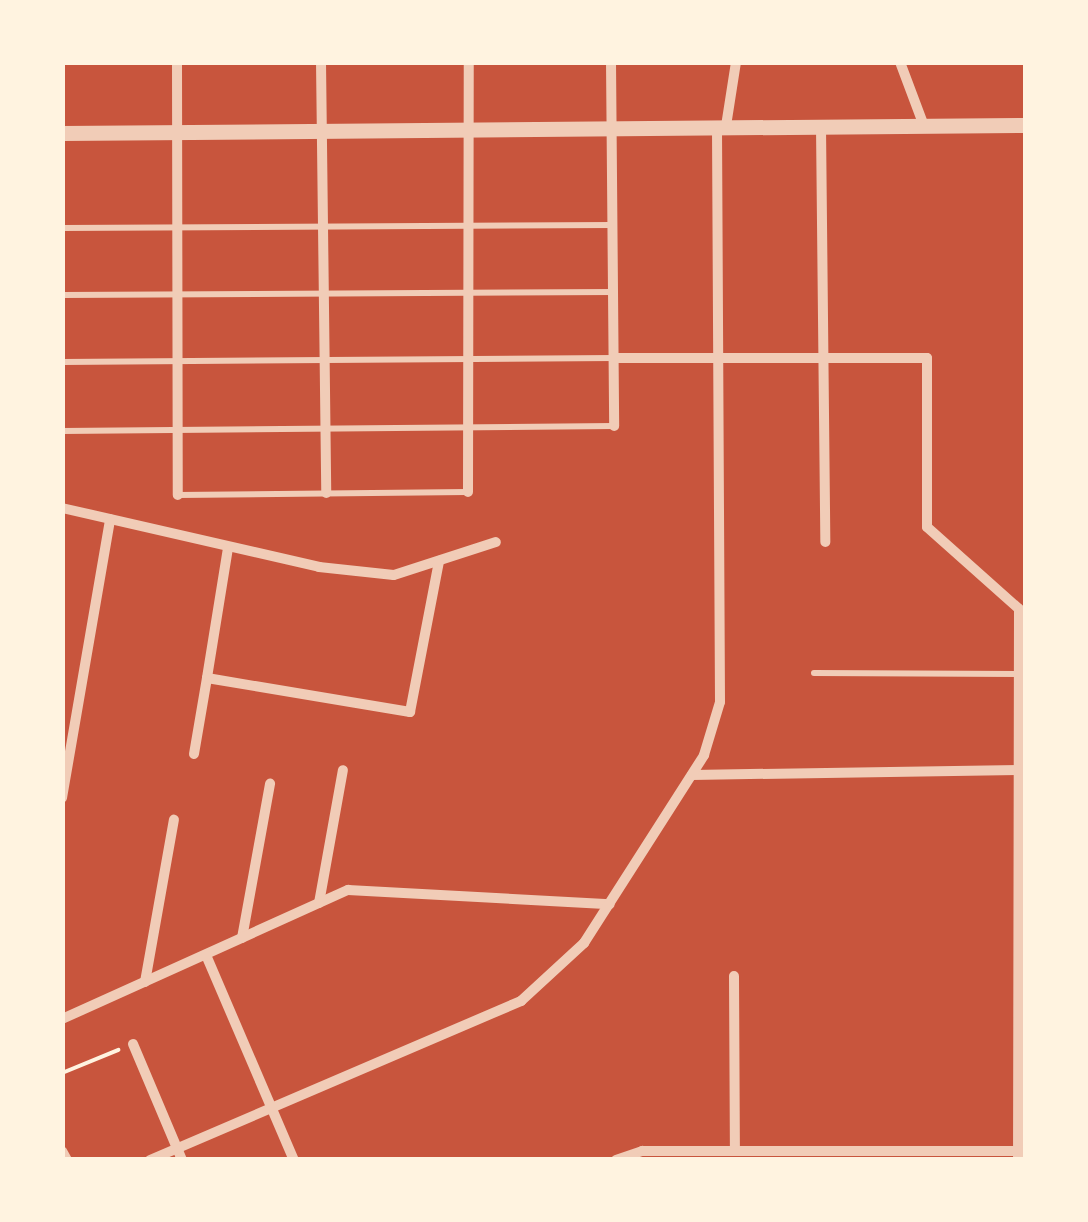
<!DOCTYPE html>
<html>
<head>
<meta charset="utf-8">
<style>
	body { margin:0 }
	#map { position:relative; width:1088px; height:1222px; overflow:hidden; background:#c8553d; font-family:Helvetica,sans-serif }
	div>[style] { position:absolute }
	.path>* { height:4px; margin:-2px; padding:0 2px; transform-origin:2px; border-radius:2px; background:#fff3e0 }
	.service>* { height:6px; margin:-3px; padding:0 3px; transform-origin:3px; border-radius:3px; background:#f1ccb7 }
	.minor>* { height:10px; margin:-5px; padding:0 5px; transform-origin:5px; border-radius:5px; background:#f1ccb7 }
	.tertiary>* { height:15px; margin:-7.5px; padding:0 7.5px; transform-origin:7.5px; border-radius:7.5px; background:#f1ccb7 }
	span { translate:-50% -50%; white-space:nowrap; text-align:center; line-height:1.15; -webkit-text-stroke:9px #fff3e0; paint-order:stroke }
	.frame { position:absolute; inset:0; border:65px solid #fff3e0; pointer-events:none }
</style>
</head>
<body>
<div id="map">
	<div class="path">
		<div style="left:62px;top:1073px;width:61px;rotate:-22.3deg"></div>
	</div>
	<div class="service">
		<div style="left:62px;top:228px;width:551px;rotate:-0.31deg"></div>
		<div style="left:62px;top:295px;width:552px;rotate:-0.31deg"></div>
		<div style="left:62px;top:362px;width:552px;rotate:-0.42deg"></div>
		<div style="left:62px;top:431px;width:552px;rotate:-0.52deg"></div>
		<div style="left:178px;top:495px;width:289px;rotate:-0.6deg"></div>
		<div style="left:814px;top:673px;width:206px;rotate:0.3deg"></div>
	</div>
	<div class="minor">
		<div style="left:177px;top:62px;width:433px;rotate:89.9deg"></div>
		<div style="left:321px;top:62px;width:431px;rotate:89.3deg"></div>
		<div style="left:611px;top:62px;width:364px;rotate:89.5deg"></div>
		<div style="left:900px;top:62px;width:68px;rotate:69.4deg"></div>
		<div style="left:726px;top:126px;width:65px;rotate:-81.1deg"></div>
		<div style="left:821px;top:127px;width:415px;rotate:89.4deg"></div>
		<div style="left:614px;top:358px;width:313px"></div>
		<div style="left:927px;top:358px;width:169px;rotate:90deg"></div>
		<div style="left:927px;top:527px;width:123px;rotate:41.7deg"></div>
		<div style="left:1019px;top:609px;width:551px;rotate:90.1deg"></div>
		<div style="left:468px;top:492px;width:430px;rotate:-89.9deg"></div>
		<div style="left:62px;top:508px;width:264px;rotate:12.9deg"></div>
		<div style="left:319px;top:567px;width:75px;rotate:6.1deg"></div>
		<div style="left:394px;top:575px;width:107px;rotate:-17.9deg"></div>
		<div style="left:228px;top:548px;width:132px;rotate:99.2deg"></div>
		<div style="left:207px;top:678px;width:206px;rotate:9.5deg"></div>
		<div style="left:410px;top:712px;width:154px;rotate:-79.1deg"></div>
		<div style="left:194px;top:754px;width:77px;rotate:-80.3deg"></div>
		<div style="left:692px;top:775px;width:329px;rotate:-0.9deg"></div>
		<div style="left:62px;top:798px;width:283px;rotate:-80.2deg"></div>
		<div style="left:319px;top:903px;width:135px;rotate:-79.8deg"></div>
		<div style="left:242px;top:938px;width:157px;rotate:-79.7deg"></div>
		<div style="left:206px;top:955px;width:223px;rotate:66.8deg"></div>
		<div style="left:734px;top:976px;width:175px;rotate:89.7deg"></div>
		<div style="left:145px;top:982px;width:165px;rotate:-79.9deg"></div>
		<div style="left:62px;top:1019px;width:314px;rotate:-24.3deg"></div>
		<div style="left:348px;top:890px;width:262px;rotate:3.1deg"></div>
		<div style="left:133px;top:1044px;width:126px;rotate:67.1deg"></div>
		<div style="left:62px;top:1151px;width:10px;rotate:61deg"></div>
		<div style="left:150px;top:1160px;width:404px;rotate:-23.2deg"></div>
		<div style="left:521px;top:1001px;width:86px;rotate:-42.6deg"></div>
		<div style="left:584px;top:943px;width:223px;rotate:-57.4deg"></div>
		<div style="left:704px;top:755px;width:55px;rotate:-73.2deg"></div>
		<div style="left:720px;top:702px;width:574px;rotate:-90.3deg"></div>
		<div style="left:616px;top:1160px;width:28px;rotate:-19deg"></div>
		<div style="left:642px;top:1151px;width:384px"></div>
	</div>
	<div class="tertiary">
		<div style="left:62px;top:133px;width:964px;rotate:-0.48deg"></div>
	</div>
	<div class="frame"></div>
</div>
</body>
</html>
